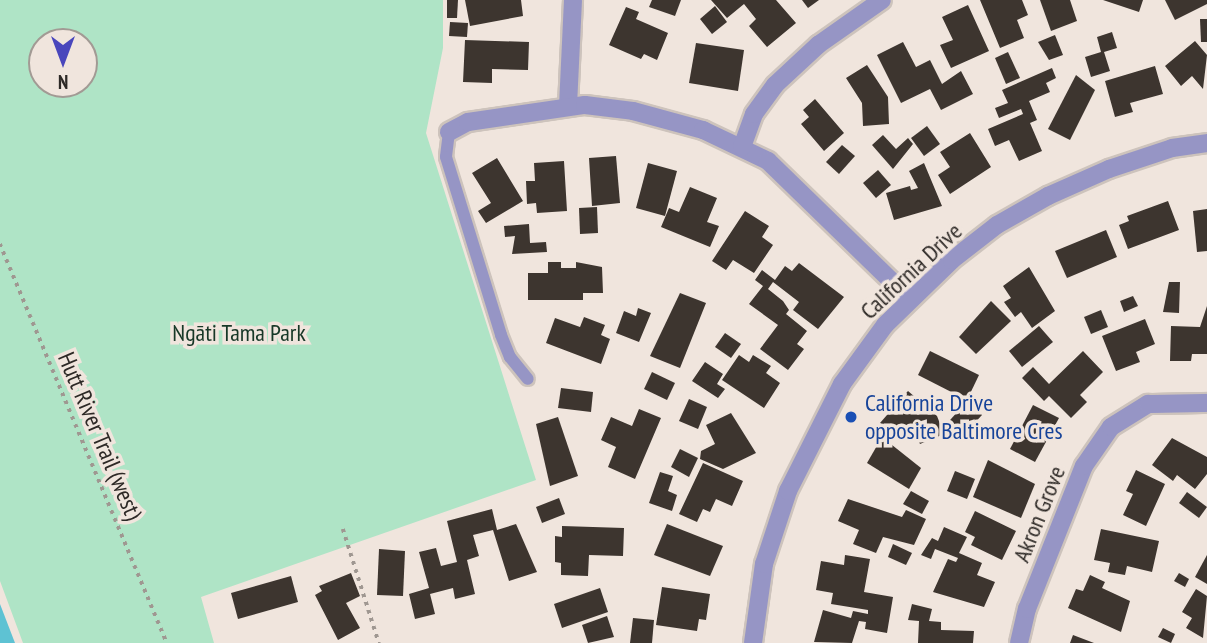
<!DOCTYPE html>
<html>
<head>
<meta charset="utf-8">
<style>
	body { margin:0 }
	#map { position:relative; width:1207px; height:643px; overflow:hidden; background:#f0e5dd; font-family:"PT Sans Narrow",sans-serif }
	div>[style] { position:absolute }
	.green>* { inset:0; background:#afe4c6 }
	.water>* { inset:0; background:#5ec2d3 }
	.building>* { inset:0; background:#3d352f }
	.path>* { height:3.5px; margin-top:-1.75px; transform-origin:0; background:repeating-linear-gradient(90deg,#9f9791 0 3.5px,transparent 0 8.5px) }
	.roads { filter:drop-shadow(2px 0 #cdc3bc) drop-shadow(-2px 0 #cdc3bc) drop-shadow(0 2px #cdc3bc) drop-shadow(0 -2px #cdc3bc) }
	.service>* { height:12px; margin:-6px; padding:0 6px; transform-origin:6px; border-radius:6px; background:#9695c5 }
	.minor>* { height:18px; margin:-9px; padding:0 9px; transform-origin:9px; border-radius:9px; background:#9695c5 }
	.tertiary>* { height:18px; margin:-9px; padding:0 9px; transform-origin:9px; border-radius:9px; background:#9695c5 }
	.dots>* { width:19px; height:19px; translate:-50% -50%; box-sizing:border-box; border:4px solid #f0e5dd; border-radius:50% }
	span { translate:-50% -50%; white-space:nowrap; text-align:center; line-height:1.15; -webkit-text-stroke:7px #f0e5dd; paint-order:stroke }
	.street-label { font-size:24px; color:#2d2926 }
	.park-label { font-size:24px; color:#173827 }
	.transit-label { font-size:24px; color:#164399 }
	.left { translate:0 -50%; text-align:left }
	.north { position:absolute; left:28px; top:28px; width:70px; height:70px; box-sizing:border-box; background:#f0e5dd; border:2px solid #a29a94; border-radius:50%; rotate:180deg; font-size:19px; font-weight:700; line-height:28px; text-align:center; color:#2d2926 }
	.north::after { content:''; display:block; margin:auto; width:24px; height:32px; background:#4946bc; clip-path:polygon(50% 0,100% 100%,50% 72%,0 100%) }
</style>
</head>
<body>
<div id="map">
	<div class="green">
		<div style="clip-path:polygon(evenodd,0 0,443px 0,443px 48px,426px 133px,536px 480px,201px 597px,214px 643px,23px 643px,0 581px,0 0,84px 42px,84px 84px,42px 84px,42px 42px,84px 42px)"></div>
	</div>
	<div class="water">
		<div style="clip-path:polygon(0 604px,15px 643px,0 643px)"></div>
	</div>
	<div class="building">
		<div style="clip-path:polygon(447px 0,458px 0,457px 18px,447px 18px)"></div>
		<div style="clip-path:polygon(465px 0,521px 0,523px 16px,470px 26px)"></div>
		<div style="clip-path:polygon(652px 0,681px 0,675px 16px,649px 7px)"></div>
		<div style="clip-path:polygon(711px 0,776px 0,796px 23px,767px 47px,749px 26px,756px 19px,744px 4px,727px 18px)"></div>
		<div style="clip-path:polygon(802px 0,819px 0,808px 8px)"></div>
		<div style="clip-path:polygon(980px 0,1022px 0,1028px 15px,1017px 20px,1024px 38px,1000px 48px)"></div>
		<div style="clip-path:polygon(1040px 0,1070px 0,1077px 21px,1051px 31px)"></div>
		<div style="clip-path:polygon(1103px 0,1143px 0,1139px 12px)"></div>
		<div style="clip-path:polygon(1165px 0,1207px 0,1207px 4px,1175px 20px)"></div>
		<div style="clip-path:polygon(968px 5px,989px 51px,951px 68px,940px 45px,953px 40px,942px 17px)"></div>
		<div style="clip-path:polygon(715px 6px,727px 22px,712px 34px,700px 19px)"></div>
		<div style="clip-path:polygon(626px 7px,639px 12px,636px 19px,668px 33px,657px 60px,644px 54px,641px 59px,609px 45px)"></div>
		<div style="clip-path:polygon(1200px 19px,1207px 19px,1207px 42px,1201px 42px)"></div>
		<div style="clip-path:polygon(450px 22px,468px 23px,467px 37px,449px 36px)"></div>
		<div style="clip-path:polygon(1112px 32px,1117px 48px,1104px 52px,1110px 71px,1091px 77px,1085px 57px,1101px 52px,1097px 37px)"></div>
		<div style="clip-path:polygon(1055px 35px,1063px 55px,1049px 60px,1038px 42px)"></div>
		<div style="clip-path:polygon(465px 40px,529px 42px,528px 70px,492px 69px,492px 83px,463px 82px)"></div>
		<div style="clip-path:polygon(1195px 41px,1207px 55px,1203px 89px,1192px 76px,1181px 86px,1165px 66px)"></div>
		<div style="clip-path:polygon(903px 42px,916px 67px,930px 60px,942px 84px,961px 71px,973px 94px,941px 110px,930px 89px,901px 103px,877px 55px)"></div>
		<div style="clip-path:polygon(696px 43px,744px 50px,738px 91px,689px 83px)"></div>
		<div style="clip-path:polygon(1008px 52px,1020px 78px,1006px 84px,995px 58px)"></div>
		<div style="clip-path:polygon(867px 65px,888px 97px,889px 124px,863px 126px,862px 103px,846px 78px)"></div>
		<div style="clip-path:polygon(1155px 66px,1163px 94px,1130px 103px,1133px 112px,1115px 117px,1105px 81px)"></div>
		<div style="clip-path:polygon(1052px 68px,1056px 78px,1046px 83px,1050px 92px,1029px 101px,1037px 120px,1030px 123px,1042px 151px,1019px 161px,1009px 140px,995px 146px,988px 129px,1023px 114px,1021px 109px,999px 118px,995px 108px,1008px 103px,1002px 90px)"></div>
		<div style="clip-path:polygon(1076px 75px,1095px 90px,1070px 140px,1048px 129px)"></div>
		<div style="clip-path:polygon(815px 99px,844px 133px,824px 151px,801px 124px,809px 117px,803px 110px)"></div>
		<div style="clip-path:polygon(927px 126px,940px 144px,924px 156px,911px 138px)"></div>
		<div style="clip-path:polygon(970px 133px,991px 167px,950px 194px,938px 175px,950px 167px,940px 152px)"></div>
		<div style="clip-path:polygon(883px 135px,896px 149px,908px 138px,913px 144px,893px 169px,872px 145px)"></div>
		<div style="clip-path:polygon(842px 145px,855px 156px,839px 174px,826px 162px)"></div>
		<div style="clip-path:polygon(616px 156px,620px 203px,592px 206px,589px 158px)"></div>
		<div style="clip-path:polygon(497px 158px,523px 201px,486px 223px,478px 211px,491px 203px,472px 173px)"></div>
		<div style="clip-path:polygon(564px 161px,567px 211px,537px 213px,536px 203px,527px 204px,526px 181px,535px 181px,534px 163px)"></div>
		<div style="clip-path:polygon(648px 163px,677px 171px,665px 216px,636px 208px)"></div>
		<div style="clip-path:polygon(924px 163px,942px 206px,894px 220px,886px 193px,910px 186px,911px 190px,918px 188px,909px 171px)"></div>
		<div style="clip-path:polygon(878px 170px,891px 185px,876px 198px,863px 183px)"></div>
		<div style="clip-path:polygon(690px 187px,717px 198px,707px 222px,719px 226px,710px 247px,661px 227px,669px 208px,679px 212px)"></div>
		<div style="clip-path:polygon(1168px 201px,1179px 230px,1128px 249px,1119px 225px,1129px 221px,1127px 216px)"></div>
		<div style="clip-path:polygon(597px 207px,598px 233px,580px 234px,579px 208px)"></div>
		<div style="clip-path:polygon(1207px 209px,1207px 251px,1197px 252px,1193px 211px)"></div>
		<div style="clip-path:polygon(745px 211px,769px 226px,762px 237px,773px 245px,754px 273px,733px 260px,726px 270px,712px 261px)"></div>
		<div style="clip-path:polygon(529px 224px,530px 243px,546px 242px,547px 252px,512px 254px,515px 236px,505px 237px,504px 226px)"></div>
		<div style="clip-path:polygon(1106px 230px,1117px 257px,1067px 278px,1055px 251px)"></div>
		<div style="clip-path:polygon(548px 262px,561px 262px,561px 268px,576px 268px,576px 262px,602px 267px,603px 293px,583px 293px,583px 300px,528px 300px,528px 273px,548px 273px)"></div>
		<div style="clip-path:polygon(799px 263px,844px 297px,818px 329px,793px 310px,799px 302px,773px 282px,768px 289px,783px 301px,789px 310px,786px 314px,807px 331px,797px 344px,804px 349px,788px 370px,760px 349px,778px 325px,749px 304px,763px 286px,755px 280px,762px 270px,775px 280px,785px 266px,792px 271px)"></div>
		<div style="clip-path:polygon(1029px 267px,1055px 311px,1032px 328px,1021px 312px,1015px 317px,1004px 302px,1011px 298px,1003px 286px)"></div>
		<div style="clip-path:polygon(1169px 282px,1180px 282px,1179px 313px,1163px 312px)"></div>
		<div style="clip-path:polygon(680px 293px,706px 303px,680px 368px,650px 356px)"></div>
		<div style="clip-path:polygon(1133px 296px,1138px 306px,1124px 312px,1120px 301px)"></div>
		<div style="clip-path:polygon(991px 301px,1011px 321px,976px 354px,959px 337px)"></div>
		<div style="clip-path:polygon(1207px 306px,1207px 354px,1192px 354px,1191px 361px,1170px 361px,1171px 326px,1200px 327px)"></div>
		<div style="clip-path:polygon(638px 308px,651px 313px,639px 342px,616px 333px,624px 311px,636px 316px)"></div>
		<div style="clip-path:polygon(1101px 310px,1108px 327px,1091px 334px,1084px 317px)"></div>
		<div style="clip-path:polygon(584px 317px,605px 325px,601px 335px,610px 339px,601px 364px,546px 343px,555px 318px,580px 327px)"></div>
		<div style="clip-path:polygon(1145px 319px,1155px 344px,1136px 352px,1140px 362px,1116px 371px,1102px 336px)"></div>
		<div style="clip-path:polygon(1039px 326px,1053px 342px,1022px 367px,1009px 351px)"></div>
		<div style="clip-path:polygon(725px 333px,741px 344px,731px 358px,715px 347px)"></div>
		<div style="clip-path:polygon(930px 351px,979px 375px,967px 400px,918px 375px)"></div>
		<div style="clip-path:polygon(1083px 351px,1103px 372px,1080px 395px,1087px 402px,1071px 418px,1049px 396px,1044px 401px,1022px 378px,1033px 367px,1049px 384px)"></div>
		<div style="clip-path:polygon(739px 355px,749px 362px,753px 355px,771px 366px,766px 373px,780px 383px,764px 408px,722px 380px)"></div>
		<div style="clip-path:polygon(705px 362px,723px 374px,717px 384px,725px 389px,718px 398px,692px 381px)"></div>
		<div style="clip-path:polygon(652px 372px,675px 383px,667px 400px,644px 389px)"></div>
		<div style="clip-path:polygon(561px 388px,593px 392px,591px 412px,558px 408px)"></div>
		<div style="clip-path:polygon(908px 391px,937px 416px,944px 434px,920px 444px,912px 427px,901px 441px,880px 423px)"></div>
		<div style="clip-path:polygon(689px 399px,707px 407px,698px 429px,679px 421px)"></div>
		<div style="clip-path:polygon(967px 401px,982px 415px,958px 441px,943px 428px)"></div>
		<div style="clip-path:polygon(1033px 405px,1059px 418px,1035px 462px,1010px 449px)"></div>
		<div style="clip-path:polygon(639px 409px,661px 418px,635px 479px,608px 467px,616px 447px,601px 440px,611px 417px,632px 426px)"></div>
		<div style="clip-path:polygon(731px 413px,756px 453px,723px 469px,700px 459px,701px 451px,715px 444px,706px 425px)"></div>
		<div style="clip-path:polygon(558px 417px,578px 476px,550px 486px,536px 424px)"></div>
		<div style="clip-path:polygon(882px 437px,921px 468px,909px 489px,867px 463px)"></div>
		<div style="clip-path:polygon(1172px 438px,1207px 457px,1207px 474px,1195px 489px,1177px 475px,1173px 481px,1152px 465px)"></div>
		<div style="clip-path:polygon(680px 449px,698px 458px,689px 477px,671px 467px)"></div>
		<div style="clip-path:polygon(988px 460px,1035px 484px,1021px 518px,973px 497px)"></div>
		<div style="clip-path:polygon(703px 463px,743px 481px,732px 506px,716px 499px,710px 512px,703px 509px,697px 522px,679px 514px)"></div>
		<div style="clip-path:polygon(1136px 470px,1165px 484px,1146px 526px,1123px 515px,1133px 494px,1126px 491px)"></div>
		<div style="clip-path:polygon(955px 471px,975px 479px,967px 499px,947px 491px)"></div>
		<div style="clip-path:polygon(660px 472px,673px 476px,668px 491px,677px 495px,672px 511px,649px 503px)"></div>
		<div style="clip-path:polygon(911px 491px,929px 501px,922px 514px,903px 504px)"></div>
		<div style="clip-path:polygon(1187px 492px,1207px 507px,1199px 518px,1179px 503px)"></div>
		<div style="clip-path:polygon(559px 498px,565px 514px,542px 523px,536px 507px)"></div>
		<div style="clip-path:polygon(848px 499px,902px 517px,906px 510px,926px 519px,914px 545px,883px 537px,876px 553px,853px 544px,859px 530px,838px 521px)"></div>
		<div style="clip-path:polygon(492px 509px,497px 530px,516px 524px,537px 572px,509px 581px,493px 530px,473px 535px,479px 556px,467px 560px,475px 594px,455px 599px,453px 588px,430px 594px,435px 614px,415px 619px,409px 594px,429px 588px,419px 552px,436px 548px,441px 566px,457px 562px,447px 521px)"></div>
		<div style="clip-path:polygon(975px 511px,1016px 531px,1002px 560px,971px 545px,975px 537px,965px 532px)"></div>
		<div style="clip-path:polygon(667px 524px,723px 546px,710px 576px,654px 555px)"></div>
		<div style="clip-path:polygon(562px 526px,624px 528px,623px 556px,589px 555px,588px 576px,561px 575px,561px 563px,555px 562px,555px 536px,562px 537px)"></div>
		<div style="clip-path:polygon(944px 527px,967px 537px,959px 553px,982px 563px,977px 575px,995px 582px,984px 607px,933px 592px,948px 559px,956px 562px,958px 558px,935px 549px,931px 559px,921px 555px,932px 538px,938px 541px)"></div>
		<div style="clip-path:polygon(1101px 529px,1159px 541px,1152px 572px,1127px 566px,1125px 575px,1108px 572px,1110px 563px,1094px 560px)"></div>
		<div style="clip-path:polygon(893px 544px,912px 553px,906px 565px,888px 557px)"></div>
		<div style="clip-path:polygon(379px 549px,405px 551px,403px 596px,377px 595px)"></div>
		<div style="clip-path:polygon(845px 555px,870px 559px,864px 592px,893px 597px,887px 633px,865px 629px,866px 622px,859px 621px,852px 643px,814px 642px,823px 610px,851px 618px,853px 611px,868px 614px,868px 610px,831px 604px,833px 593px,816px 590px,821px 561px,844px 565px)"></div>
		<div style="clip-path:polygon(1207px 555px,1207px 584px,1195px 577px)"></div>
		<div style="clip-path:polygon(351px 573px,360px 596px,346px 603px,360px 628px,338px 640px,315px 595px,322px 591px,319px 586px)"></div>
		<div style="clip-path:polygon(1179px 573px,1189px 579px,1185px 587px,1174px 581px)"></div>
		<div style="clip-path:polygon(1090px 575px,1105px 582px,1102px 588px,1130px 601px,1121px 632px,1068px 608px,1076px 589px,1083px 591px)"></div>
		<div style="clip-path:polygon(291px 576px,298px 602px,238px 619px,231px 593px)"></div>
		<div style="clip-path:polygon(662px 587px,710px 594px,706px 620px,699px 619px,697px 631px,656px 625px)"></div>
		<div style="clip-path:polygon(600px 588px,608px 612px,562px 628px,554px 604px)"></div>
		<div style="clip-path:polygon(1196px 589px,1207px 596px,1203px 638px,1186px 628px,1192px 618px,1182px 612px)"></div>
		<div style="clip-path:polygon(912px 604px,932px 609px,929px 621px,941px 622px,941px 630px,974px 631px,973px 643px,918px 643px,919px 621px,908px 620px)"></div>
		<div style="clip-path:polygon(607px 616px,614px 637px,588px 643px,582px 625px)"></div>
		<div style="clip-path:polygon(633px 618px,654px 620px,652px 643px,630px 643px)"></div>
		<div style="clip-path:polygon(1163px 628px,1175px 634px,1171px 643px,1158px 637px)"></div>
		<div style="clip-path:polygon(1073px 635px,1094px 643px,1070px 643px)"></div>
	</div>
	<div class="path">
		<div style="left:0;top:244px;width:433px;rotate:67.3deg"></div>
		<div style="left:343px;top:529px;width:120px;rotate:72.5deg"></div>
	</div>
	<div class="roads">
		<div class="service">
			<div style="left:449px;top:132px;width:25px;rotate:97deg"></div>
			<div style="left:446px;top:157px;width:186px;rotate:72.8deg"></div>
			<div style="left:501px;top:335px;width:24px;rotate:68deg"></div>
			<div style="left:510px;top:357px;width:28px;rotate:51deg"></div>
		</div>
		<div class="minor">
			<div style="left:568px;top:106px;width:106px;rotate:-87.3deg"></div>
			<div style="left:449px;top:132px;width:21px;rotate:-28deg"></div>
			<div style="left:468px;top:122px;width:118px;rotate:-8.3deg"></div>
			<div style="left:585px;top:105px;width:48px;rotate:7.1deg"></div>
			<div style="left:633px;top:111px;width:73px;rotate:15.2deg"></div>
			<div style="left:703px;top:130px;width:72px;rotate:25.5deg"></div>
			<div style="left:768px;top:161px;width:198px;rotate:44.2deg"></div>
			<div style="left:742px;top:147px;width:35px;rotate:-70deg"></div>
			<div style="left:754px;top:114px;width:36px;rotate:-54deg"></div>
			<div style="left:775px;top:85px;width:59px;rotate:-42.9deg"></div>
			<div style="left:818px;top:45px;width:78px;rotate:-35.1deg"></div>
			<div style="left:1019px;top:643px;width:35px;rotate:-77deg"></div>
			<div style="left:1027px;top:609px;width:154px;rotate:-68.3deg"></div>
			<div style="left:1084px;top:466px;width:47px;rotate:-55.3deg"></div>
			<div style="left:1111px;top:427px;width:44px;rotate:-31.9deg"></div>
			<div style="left:1148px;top:404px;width:59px;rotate:-1deg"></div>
		</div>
		<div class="tertiary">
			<div style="left:753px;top:643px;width:80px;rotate:-82.1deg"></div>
			<div style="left:764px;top:564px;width:77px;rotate:-71.8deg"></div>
			<div style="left:788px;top:491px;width:120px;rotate:-63.2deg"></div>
			<div style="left:842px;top:384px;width:73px;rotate:-53.9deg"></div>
			<div style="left:885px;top:325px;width:93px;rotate:-44.1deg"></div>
			<div style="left:952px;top:260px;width:57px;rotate:-37.9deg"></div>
			<div style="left:997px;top:225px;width:59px;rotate:-29.6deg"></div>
			<div style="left:1048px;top:196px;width:67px;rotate:-23.9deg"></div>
			<div style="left:1109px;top:169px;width:66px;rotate:-18.4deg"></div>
			<div style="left:1172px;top:148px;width:35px;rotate:-8deg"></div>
		</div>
	</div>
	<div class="dots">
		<div style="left:851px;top:417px;background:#1a4fb4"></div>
	</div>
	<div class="street-label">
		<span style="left:911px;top:271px;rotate:-43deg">California Drive</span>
		<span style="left:100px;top:436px;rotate:67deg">Hutt River Trail (west)</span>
		<span style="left:1039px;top:514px;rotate:-68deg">Akron Grove</span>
	</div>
	<div class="park-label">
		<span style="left:239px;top:333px">Ngāti Tama Park</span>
	</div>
	<div class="transit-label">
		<span class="left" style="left:865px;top:417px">California Drive<br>opposite Baltimore Cres</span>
	</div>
	<div class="north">N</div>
</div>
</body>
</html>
